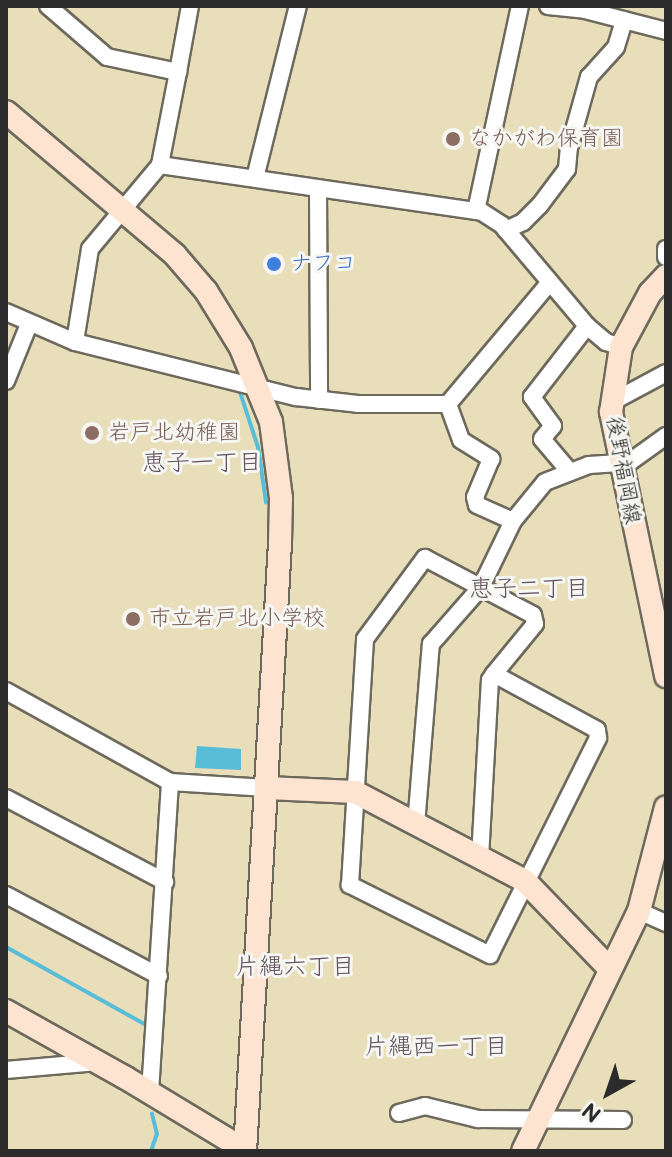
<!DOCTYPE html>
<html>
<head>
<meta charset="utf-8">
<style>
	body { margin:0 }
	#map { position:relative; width:672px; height:1157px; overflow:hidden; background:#e8deba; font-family:"Balsamiq Sans","Klee One",sans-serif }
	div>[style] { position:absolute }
	.water>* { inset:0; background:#5abdd8 }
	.stream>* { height:4px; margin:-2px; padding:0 2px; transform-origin:2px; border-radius:2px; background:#5abdd8 }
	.roads { filter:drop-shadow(2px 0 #6d6a5d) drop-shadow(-2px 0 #6d6a5d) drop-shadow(0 2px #6d6a5d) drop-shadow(0 -2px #6d6a5d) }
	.street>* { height:16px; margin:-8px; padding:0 8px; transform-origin:8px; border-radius:8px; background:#fff }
	.secondary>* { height:22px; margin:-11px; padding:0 11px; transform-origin:11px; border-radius:11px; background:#fde4d1 }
	.dots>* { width:22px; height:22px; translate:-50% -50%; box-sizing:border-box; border:4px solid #f6f6f2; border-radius:50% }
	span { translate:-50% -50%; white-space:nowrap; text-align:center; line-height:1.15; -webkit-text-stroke:6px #f6f6f2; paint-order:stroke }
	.education-label { font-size:22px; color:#785e54 }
	.left { translate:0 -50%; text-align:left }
	.shop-label { font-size:22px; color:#366cbe }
	.street-label { font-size:22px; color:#2b2b2b }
	.neighbourhood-label { font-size:24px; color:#62535f }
	.frame { position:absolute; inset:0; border:8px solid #2b2b2b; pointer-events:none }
	.north { position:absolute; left:568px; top:1053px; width:80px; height:80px; -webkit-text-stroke:6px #f6f6f2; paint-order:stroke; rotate:220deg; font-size:22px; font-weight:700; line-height:32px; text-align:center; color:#2b2b2b }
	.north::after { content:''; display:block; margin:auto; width:28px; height:36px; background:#2b2b2b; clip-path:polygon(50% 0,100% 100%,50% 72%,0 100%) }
</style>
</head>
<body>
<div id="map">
	<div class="water">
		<div style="clip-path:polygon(197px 746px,241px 749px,241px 770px,195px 768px)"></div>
	</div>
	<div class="stream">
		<div style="left:239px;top:389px;width:61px;rotate:71.9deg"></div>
		<div style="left:258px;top:447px;width:56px;rotate:81.7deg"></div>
		<div style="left:6px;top:947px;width:165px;rotate:29.1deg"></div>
		<div style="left:151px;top:1151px;width:18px;rotate:-71deg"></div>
		<div style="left:157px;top:1134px;width:21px;rotate:-104deg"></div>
	</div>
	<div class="roads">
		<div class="street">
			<div style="left:48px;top:6px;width:78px;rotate:40.8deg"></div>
			<div style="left:107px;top:57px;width:73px;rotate:11.9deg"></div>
			<div style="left:178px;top:72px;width:67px;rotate:-79.7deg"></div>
			<div style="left:548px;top:6px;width:37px;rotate:6deg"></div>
			<div style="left:585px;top:10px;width:84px;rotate:14.5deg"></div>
			<div style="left:178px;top:72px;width:95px;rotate:101deg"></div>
			<div style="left:160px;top:165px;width:109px;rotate:129.8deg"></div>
			<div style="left:90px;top:249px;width:94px;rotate:99.2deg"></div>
			<div style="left:75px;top:342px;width:228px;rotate:14deg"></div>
			<div style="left:296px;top:397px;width:62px;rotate:6.4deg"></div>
			<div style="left:358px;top:404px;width:90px"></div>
			<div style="left:160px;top:165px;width:325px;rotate:8.3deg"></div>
			<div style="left:482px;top:212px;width:24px;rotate:33deg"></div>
			<div style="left:502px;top:225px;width:132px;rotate:49.9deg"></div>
			<div style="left:587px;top:326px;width:25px;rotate:40deg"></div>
			<div style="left:606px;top:342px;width:16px;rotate:18deg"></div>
			<div style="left:255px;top:178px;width:177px;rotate:-76deg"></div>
			<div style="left:318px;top:189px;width:211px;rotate:89.7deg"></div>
			<div style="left:476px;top:211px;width:210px;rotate:-77.9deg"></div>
			<div style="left:506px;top:230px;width:19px;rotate:-25deg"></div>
			<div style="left:523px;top:222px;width:24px;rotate:-45deg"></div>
			<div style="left:540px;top:205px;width:45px;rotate:-53.1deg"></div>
			<div style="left:567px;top:169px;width:21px;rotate:-85deg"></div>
			<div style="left:569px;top:148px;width:74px;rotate:-74.3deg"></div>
			<div style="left:589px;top:77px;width:40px;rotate:-48deg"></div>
			<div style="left:616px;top:47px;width:28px;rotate:-73deg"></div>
			<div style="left:666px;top:249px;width:8px;rotate:90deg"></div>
			<div style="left:6px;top:312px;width:75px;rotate:23.5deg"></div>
			<div style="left:6px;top:381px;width:61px;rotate:-68deg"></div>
			<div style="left:612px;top:402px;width:61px;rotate:-28.2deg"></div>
			<div style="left:448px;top:404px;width:38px;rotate:70deg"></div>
			<div style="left:461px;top:440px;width:36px;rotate:32deg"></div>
			<div style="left:491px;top:459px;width:41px;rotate:112.8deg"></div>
			<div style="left:475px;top:497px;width:8px;rotate:76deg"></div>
			<div style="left:477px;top:505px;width:39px;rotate:24deg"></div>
			<div style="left:513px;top:521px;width:50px;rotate:-50.6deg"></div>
			<div style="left:545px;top:482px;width:47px;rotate:-21.1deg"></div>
			<div style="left:589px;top:465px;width:30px;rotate:-4deg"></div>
			<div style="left:448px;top:404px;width:159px;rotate:-50.1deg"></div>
			<div style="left:620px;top:469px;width:57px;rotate:-35.7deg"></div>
			<div style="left:570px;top:472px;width:43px;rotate:-130.3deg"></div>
			<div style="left:542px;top:439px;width:17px;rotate:-50deg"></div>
			<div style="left:553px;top:426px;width:36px;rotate:-126deg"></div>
			<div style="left:532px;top:397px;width:90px;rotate:-52.2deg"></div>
			<div style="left:425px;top:558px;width:122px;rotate:27.8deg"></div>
			<div style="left:533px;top:615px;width:9px;rotate:77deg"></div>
			<div style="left:535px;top:624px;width:65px;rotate:129.4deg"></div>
			<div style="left:494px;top:674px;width:117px;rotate:28.5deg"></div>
			<div style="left:597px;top:730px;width:8px;rotate:83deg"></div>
			<div style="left:598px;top:738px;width:242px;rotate:116.5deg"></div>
			<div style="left:490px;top:955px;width:157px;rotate:-153.4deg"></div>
			<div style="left:350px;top:885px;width:246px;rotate:-86.5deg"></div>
			<div style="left:365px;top:639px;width:101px;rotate:-53.5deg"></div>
			<div style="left:6px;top:691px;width:188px;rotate:29deg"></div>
			<div style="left:170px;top:782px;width:97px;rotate:3.5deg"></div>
			<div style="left:6px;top:798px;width:180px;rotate:27.8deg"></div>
			<div style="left:416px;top:825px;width:182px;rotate:-85.3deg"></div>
			<div style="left:431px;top:644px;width:76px;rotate:-48.7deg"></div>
			<div style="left:481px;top:587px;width:73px;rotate:-64.1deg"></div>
			<div style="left:480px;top:858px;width:178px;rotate:-86.8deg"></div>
			<div style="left:490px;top:680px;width:7px;rotate:-56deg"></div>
			<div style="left:6px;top:895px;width:173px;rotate:27.9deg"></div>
			<div style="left:639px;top:911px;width:30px;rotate:24deg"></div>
			<div style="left:6px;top:1070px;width:92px;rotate:-5deg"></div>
			<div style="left:150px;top:1092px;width:311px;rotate:-86.3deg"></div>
			<div style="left:399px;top:1113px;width:27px;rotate:-15deg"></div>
			<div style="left:425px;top:1106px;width:55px;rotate:13.8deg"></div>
			<div style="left:478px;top:1119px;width:145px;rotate:0.4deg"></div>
		</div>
		<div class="secondary">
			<div style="left:6px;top:112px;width:221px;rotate:40.2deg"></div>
			<div style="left:175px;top:255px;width:48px;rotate:49.3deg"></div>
			<div style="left:206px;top:291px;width:67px;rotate:58.4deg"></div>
			<div style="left:241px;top:348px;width:80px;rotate:67.9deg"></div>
			<div style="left:271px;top:422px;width:77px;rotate:82.5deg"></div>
			<div style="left:281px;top:498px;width:45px;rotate:91.3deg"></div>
			<div style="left:280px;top:543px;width:609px;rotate:93.29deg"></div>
			<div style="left:666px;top:276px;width:23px;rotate:133deg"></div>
			<div style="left:650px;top:293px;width:61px;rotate:118.2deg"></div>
			<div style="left:621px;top:347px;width:66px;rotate:98.7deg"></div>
			<div style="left:611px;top:412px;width:270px;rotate:78.2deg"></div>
			<div style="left:267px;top:788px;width:88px;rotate:2.6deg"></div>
			<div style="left:355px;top:792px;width:192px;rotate:27.6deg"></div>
			<div style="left:525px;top:881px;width:122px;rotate:46deg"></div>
			<div style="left:6px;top:1011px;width:137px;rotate:29.2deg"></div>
			<div style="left:126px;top:1078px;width:139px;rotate:31.2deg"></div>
			<div style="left:523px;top:1151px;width:267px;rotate:-64.2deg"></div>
			<div style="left:639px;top:911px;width:107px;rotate:-75.4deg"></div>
		</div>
	</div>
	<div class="dots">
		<div style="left:453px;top:139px;background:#8d6e63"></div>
		<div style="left:274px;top:264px;background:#3f7fe0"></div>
		<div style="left:92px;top:433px;background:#8d6e63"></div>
		<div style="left:133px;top:619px;background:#8d6e63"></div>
	</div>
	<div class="education-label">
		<span class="left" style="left:469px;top:139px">なかがわ保育園</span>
		<span class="left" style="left:108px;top:433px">岩戸北幼稚園</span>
		<span class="left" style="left:149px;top:619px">市立岩戸北小学校</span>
	</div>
	<div class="shop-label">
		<span class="left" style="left:290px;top:264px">ナフコ</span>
	</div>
	<div class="street-label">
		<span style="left:623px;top:470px;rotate:80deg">後野福岡線</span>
	</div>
	<div class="neighbourhood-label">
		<span style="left:202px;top:463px">恵子一丁目</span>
		<span style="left:529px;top:589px">恵子二丁目</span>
		<span style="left:295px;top:967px">片縄六丁目</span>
		<span style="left:436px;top:1047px">片縄西一丁目</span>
	</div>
	<div class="frame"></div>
	<div class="north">N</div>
</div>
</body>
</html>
